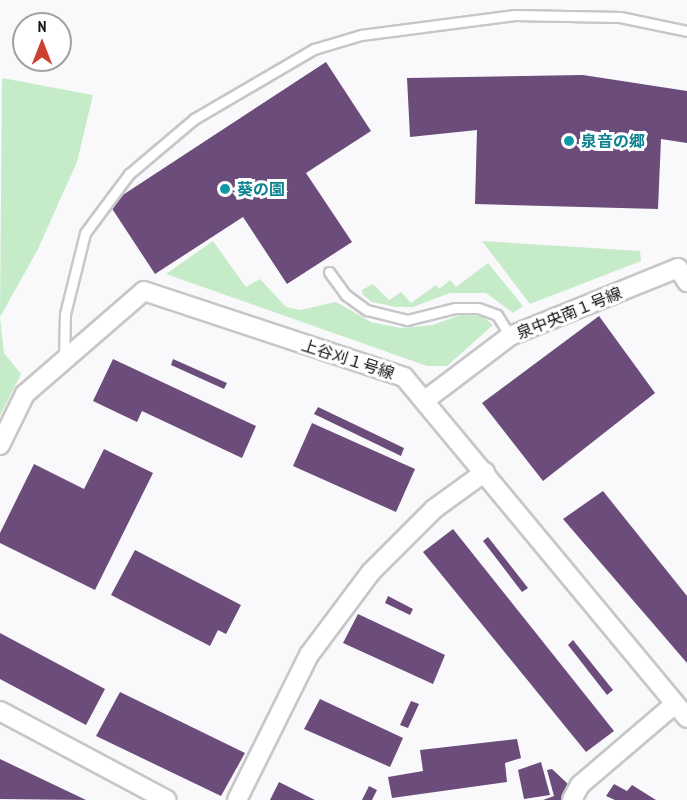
<!DOCTYPE html>
<html>
<head>
<meta charset="utf-8">
<style>
	body { margin:0 }
	#map { position:relative; width:687px; height:800px; overflow:hidden; background:#f9f9fb; font-family:"PT Sans Narrow","Noto Sans JP",sans-serif }
	div>[style] { position:absolute }
	.green>* { inset:0; background:#c6ebc9 }
	.building>* { inset:0; background:#6b4c7b }
	.roads { filter:drop-shadow(2px 0 #c7c7c9) drop-shadow(-2px 0 #c7c7c9) drop-shadow(0 2px #c7c7c9) drop-shadow(0 -2px #c7c7c9) }
	.service>* { height:9px; margin:-4.5px; padding:0 4.5px; transform-origin:4.5px; border-radius:4.5px; background:#fff }
	.minor>* { height:18px; margin:-9px; padding:0 9px; transform-origin:9px; border-radius:9px; background:#fff }
	.dots>* { width:16px; height:16px; translate:-50% -50%; box-sizing:border-box; border:3px solid #fff; border-radius:50% }
	span { translate:-50% -50%; white-space:nowrap; text-align:center; line-height:1.15; -webkit-text-stroke:6px #fff; paint-order:stroke }
	.culture-label { font-size:16px; color:#0d838f; font-weight:700 }
	.left { translate:0 -50%; text-align:left }
	.street-label { font-size:16px; color:#141414 }
	.north { position:absolute; left:12px; top:12px; width:60px; height:60px; box-sizing:border-box; background:#fff; border:2px solid #a1a1a1; border-radius:50%; rotate:0deg; font-size:16px; font-weight:700; line-height:24px; text-align:center; color:#141414 }
	.north::after { content:''; display:block; margin:auto; width:21px; height:27px; background:#ce4132; clip-path:polygon(50% 0,100% 100%,50% 72%,0 100%) }
</style>
</head>
<body>
<div id="map">
	<div class="green">
		<div style="clip-path:polygon(2px 78px,93px 95px,77px 162px,37px 251px,0 317px)"></div>
		<div style="clip-path:polygon(213px 241px,246px 287px,260px 279px,286px 307px,300px 310px,336px 302px,371px 322px,401px 328px,433px 325px,465px 313px,483px 317px,493px 325px,447px 366px,427px 366px,166px 274px)"></div>
		<div style="clip-path:polygon(482px 241px,640px 251px,641px 261px,530px 304px)"></div>
		<div style="clip-path:polygon(488px 263px,523px 306px,513px 313px,486px 293px,450px 293px,413px 307px,396px 307px,372px 302px,363px 295px,362px 290px,373px 284px,389px 300px,401px 292px,411px 303px,436px 285px,439px 289px,450px 280px,456px 287px)"></div>
		<div style="clip-path:polygon(0 318px,4px 353px,21px 374px,0 416px)"></div>
	</div>
	<div class="building">
		<div style="clip-path:polygon(326px 62px,371px 131px,306px 173px,352px 242px,287px 284px,243px 217px,155px 274px,109px 204px)"></div>
		<div style="clip-path:polygon(583px 75px,687px 91px,687px 143px,661px 139px,658px 209px,475px 204px,477px 130px,410px 137px,407px 78px)"></div>
		<div style="clip-path:polygon(599px 316px,655px 393px,543px 481px,482px 403px)"></div>
		<div style="clip-path:polygon(113px 359px,256px 426px,242px 458px,142px 411px,137px 422px,93px 401px)"></div>
		<div style="clip-path:polygon(173px 359px,227px 383px,224px 389px,171px 365px)"></div>
		<div style="clip-path:polygon(318px 407px,404px 448px,401px 456px,314px 414px)"></div>
		<div style="clip-path:polygon(312px 423px,415px 469px,396px 512px,293px 466px)"></div>
		<div style="clip-path:polygon(104px 449px,153px 473px,95px 590px,0 543px,0 533px,34px 464px,84px 489px)"></div>
		<div style="clip-path:polygon(603px 491px,687px 596px,687px 663px,563px 519px)"></div>
		<div style="clip-path:polygon(453px 529px,614px 731px,586px 752px,423px 552px)"></div>
		<div style="clip-path:polygon(488px 537px,528px 588px,522px 592px,483px 541px)"></div>
		<div style="clip-path:polygon(135px 550px,241px 605px,226px 634px,218px 630px,210px 646px,111px 595px)"></div>
		<div style="clip-path:polygon(388px 596px,413px 609px,410px 615px,385px 603px)"></div>
		<div style="clip-path:polygon(358px 614px,445px 655px,433px 684px,343px 643px)"></div>
		<div style="clip-path:polygon(0 633px,105px 689px,86px 725px,0 679px)"></div>
		<div style="clip-path:polygon(573px 640px,613px 690px,607px 695px,568px 645px)"></div>
		<div style="clip-path:polygon(120px 692px,245px 753px,221px 796px,96px 736px)"></div>
		<div style="clip-path:polygon(320px 699px,403px 738px,390px 767px,304px 729px)"></div>
		<div style="clip-path:polygon(411px 701px,419px 704px,408px 728px,400px 725px)"></div>
		<div style="clip-path:polygon(517px 739px,521px 758px,505px 763px,507px 782px,392px 798px,388px 777px,423px 771px,420px 750px)"></div>
		<div style="clip-path:polygon(0 759px,86px 800px,0 799px)"></div>
		<div style="clip-path:polygon(541px 762px,550px 795px,524px 799px,518px 770px)"></div>
		<div style="clip-path:polygon(552px 769px,569px 785px,562px 800px,543px 800px,554px 796px,547px 770px)"></div>
		<div style="clip-path:polygon(279px 782px,315px 800px,270px 800px)"></div>
		<div style="clip-path:polygon(614px 784px,627px 791px,632px 785px,656px 800px,615px 800px,606px 796px)"></div>
		<div style="clip-path:polygon(369px 786px,377px 790px,372px 800px,362px 800px)"></div>
	</div>
	<div class="roads">
		<div class="service">
			<div style="left:329px;top:272px;width:29px;rotate:54deg"></div>
			<div style="left:346px;top:295px;width:26px;rotate:36deg"></div>
			<div style="left:367px;top:310px;width:41px;rotate:14deg"></div>
			<div style="left:407px;top:320px;width:49px;rotate:-14deg"></div>
			<div style="left:455px;top:308px;width:23px"></div>
			<div style="left:478px;top:308px;width:20px;rotate:20deg"></div>
			<div style="left:497px;top:315px;width:25px;rotate:58deg"></div>
			<div style="left:64px;top:360px;width:46px;rotate:-88.8deg"></div>
			<div style="left:65px;top:314px;width:83px;rotate:-76.1deg"></div>
			<div style="left:85px;top:233px;width:74px;rotate:-53.3deg"></div>
			<div style="left:129px;top:174px;width:85px;rotate:-40.2deg"></div>
			<div style="left:194px;top:119px;width:139px;rotate:-30.3deg"></div>
			<div style="left:314px;top:49px;width:49px;rotate:-16.6deg"></div>
			<div style="left:361px;top:35px;width:155px;rotate:-7.4deg"></div>
			<div style="left:515px;top:15px;width:105px;rotate:1.1deg"></div>
			<div style="left:620px;top:17px;width:68px;rotate:11.8deg"></div>
		</div>
		<div class="minor">
			<div style="left:424px;top:401px;width:108px;rotate:-37.1deg"></div>
			<div style="left:510px;top:336px;width:181px;rotate:-22deg"></div>
			<div style="left:678px;top:268px;width:17px;rotate:57deg"></div>
			<div style="left:0;top:445px;width:57px;rotate:-63.9deg"></div>
			<div style="left:25px;top:394px;width:157px;rotate:-40.9deg"></div>
			<div style="left:144px;top:291px;width:274px;rotate:18.3deg"></div>
			<div style="left:404px;top:377px;width:443px;rotate:50.3deg"></div>
			<div style="left:0;top:711px;width:189px;rotate:28.1deg"></div>
			<div style="left:237px;top:800px;width:162px;rotate:-63.6deg"></div>
			<div style="left:309px;top:655px;width:104px;rotate:-53.2deg"></div>
			<div style="left:371px;top:572px;width:89px;rotate:-45deg"></div>
			<div style="left:434px;top:509px;width:63px;rotate:-36deg"></div>
			<div style="left:572px;top:800px;width:17px;rotate:-62deg"></div>
			<div style="left:580px;top:785px;width:125px;rotate:-40.5deg"></div>
		</div>
	</div>
	<div class="dots">
		<div style="left:569px;top:141px;background:#0f9aa8"></div>
		<div style="left:225px;top:189px;background:#0f9aa8"></div>
	</div>
	<div class="culture-label">
		<span class="left" style="left:581px;top:141px">泉音の郷</span>
		<span class="left" style="left:237px;top:189px">葵の園</span>
	</div>
	<div class="street-label">
		<span style="left:569px;top:313px;rotate:-22deg">泉中央南１号線</span>
		<span style="left:348px;top:359px;rotate:18deg">上谷刈１号線</span>
	</div>
	<div class="north">N</div>
</div>
</body>
</html>
